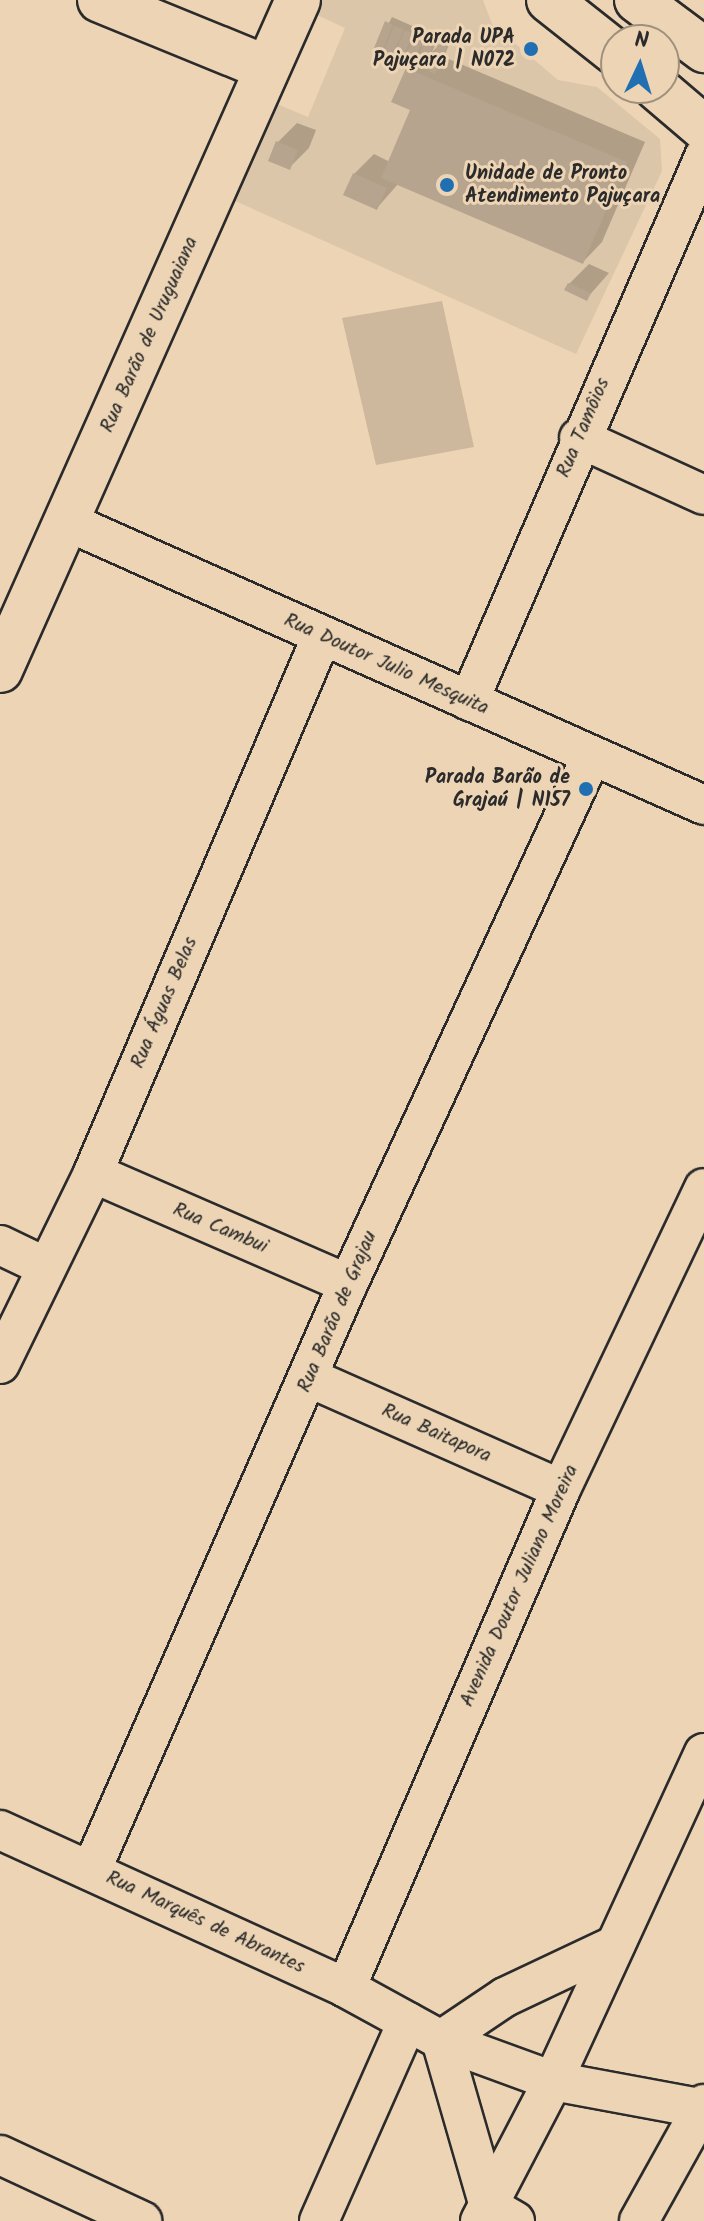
<!DOCTYPE html>
<html>
<head>
<meta charset="utf-8">
<style>
	body { margin:0 }
	#map { position:relative; width:704px; height:2221px; overflow:hidden; background:#ecd4b4; font-family:Kalam,sans-serif }
	div>[style] { position:absolute }
	.built>* { inset:0; background:#dcc6a9 }
	.green>* { inset:0; background:#cdb89e }
	.shadow>* { inset:0; background:#0003 }
	.building>* { inset:0; background:#b6a48e }
	.roads { filter:drop-shadow(2px 0 #2b2b2b) drop-shadow(-2px 0 #2b2b2b) drop-shadow(0 2px #2b2b2b) drop-shadow(0 -2px #2b2b2b) }
	.minor>* { height:38px; margin:-19px; padding:0 19px; transform-origin:19px; border-radius:19px; background:#ecd4b4 }
	.tertiary>* { height:44px; margin:-22px; padding:0 22px; transform-origin:22px; border-radius:22px; background:#ecd4b4 }
	.primary>* { height:44px; margin:-22px; padding:0 22px; transform-origin:22px; border-radius:22px; background:#ecd4b4 }
	.dots>* { width:22px; height:22px; translate:-50% -50%; box-sizing:border-box; border:4px solid #ecd4b4; border-radius:50% }
	span { translate:-50% -50%; white-space:nowrap; text-align:center; line-height:1.15; -webkit-text-stroke:6px #ecd4b4; paint-order:stroke }
	.poi-label { font-size:20px; color:#2b2b2b; font-weight:700 }
	.right { translate:-100% -50%; text-align:right }
	.left { translate:0 -50%; text-align:left }
	.street-label { font-size:20px; color:#2b2b2b }
	.north { position:absolute; left:600px; top:24px; width:80px; height:80px; box-sizing:border-box; background:#ecd4b4; border:2px solid #9f907d; border-radius:50%; rotate:4deg; font-size:22px; font-weight:700; line-height:32px; text-align:center; color:#2b2b2b }
	.north::after { content:''; display:block; margin:auto; width:28px; height:36px; background:#1f6fb2; clip-path:polygon(50% 0,100% 100%,50% 72%,0 100%) }
</style>
</head>
<body>
<div id="map">
	<div class="built">
		<div style="clip-path:polygon(322px 0,483px 0,492px 24px,558px 80px,597px 87px,660px 139px,662px 171px,576px 354px,233px 200px,277px 104px,308px 117px,345px 28px,315px 14px)"></div>
	</div>
	<div class="green">
		<div style="clip-path:polygon(442px 301px,474px 447px,376px 465px,342px 318px)"></div>
	</div>
	<div class="shadow">
		<div style="clip-path:polygon(392px 17px,417px 28px,412px 40px,424px 40px,422px 46px,432px 44px,433px 35px,439px 37px,432px 52px,445px 40px,450px 42px,444px 57px,645px 142px,602px 242px,583px 262px,398px 184px,377px 208px,354px 174px,374px 154px,390px 162px,413px 109px,408px 69px,413px 63px,406px 60px,411px 48px,402px 57px,401px 44px,391px 53px,376px 47px)"></div>
		<div style="clip-path:polygon(297px 123px,316px 130px,309px 148px,289px 168px,278px 142px)"></div>
		<div style="clip-path:polygon(589px 264px,609px 273px,587px 298px,569px 284px)"></div>
	</div>
	<div class="building">
		<div style="clip-path:polygon(385px 21px,393px 25px,382px 51px,374px 48px)"></div>
		<div style="clip-path:polygon(394px 26px,404px 29px,392px 56px,383px 52px)"></div>
		<div style="clip-path:polygon(405px 30px,413px 33px,402px 60px,393px 56px)"></div>
		<div style="clip-path:polygon(415px 35px,424px 38px,412px 65px,404px 61px)"></div>
		<div style="clip-path:polygon(426px 39px,435px 42px,424px 69px,415px 65px)"></div>
		<div style="clip-path:polygon(438px 44px,447px 47px,435px 74px,427px 70px)"></div>
		<div style="clip-path:polygon(406px 68px,627px 162px,583px 264px,381px 178px,410px 110px,391px 102px)"></div>
		<div style="clip-path:polygon(276px 141px,298px 150px,290px 170px,268px 161px)"></div>
		<div style="clip-path:polygon(353px 173px,387px 188px,377px 210px,343px 195px)"></div>
		<div style="clip-path:polygon(568px 283px,591px 293px,587px 301px,564px 290px)"></div>
	</div>
	<div class="roads">
		<div class="minor">
			<div style="left:579px;top:438px;width:137px;rotate:24.5deg"></div>
			<div style="left:68px;top:522px;width:696px;rotate:23.99deg"></div>
			<div style="left:469px;top:701px;width:593px;rotate:-66.64deg"></div>
			<div style="left:93px;top:1173px;width:278px;rotate:23.5deg"></div>
			<div style="left:0;top:1245px;width:49px;rotate:25.5deg"></div>
			<div style="left:0;top:1364px;width:212px;rotate:-64deg"></div>
			<div style="left:93px;top:1173px;width:582px;rotate:-66.92deg"></div>
			<div style="left:310px;top:1378px;width:274px;rotate:23.9deg"></div>
			<div style="left:0;top:1830px;width:380px;rotate:24.5deg"></div>
			<div style="left:346px;top:1988px;width:108px;rotate:28.7deg"></div>
			<div style="left:441px;top:2040px;width:119px;rotate:20.1deg"></div>
			<div style="left:553px;top:2081px;width:154px;rotate:10.5deg"></div>
			<div style="left:91px;top:1871px;width:641px;rotate:-66.36deg"></div>
			<div style="left:348px;top:1284px;width:580px;rotate:-65.25deg"></div>
			<div style="left:346px;top:1988px;width:543px;rotate:-66.69deg"></div>
			<div style="left:561px;top:1489px;width:333px;rotate:-64.6deg"></div>
			<div style="left:441px;top:2040px;width:173px;rotate:73.9deg"></div>
			<div style="left:489px;top:2206px;width:30px;rotate:30deg"></div>
			<div style="left:441px;top:2040px;width:77px;rotate:-33.9deg"></div>
			<div style="left:505px;top:1997px;width:122px;rotate:-25.3deg"></div>
			<div style="left:0;top:2155px;width:157px;rotate:24.9deg"></div>
			<div style="left:319px;top:2221px;width:218px;rotate:-66.1deg"></div>
			<div style="left:480px;top:2221px;width:158px;rotate:-62.5deg"></div>
			<div style="left:553px;top:2081px;width:361px;rotate:-65.3deg"></div>
			<div style="left:639px;top:2221px;width:134px;rotate:-60.9deg"></div>
		</div>
		<div class="tertiary">
			<div style="left:100px;top:0;width:180px;rotate:22.2deg"></div>
			<div style="left:0;top:670px;width:733px;rotate:-66.02deg"></div>
		</div>
		<div class="primary">
			<div style="left:549px;top:0;width:85px;rotate:38.3deg"></div>
			<div style="left:637px;top:0;width:84px;rotate:36.7deg"></div>
			<div style="left:657px;top:88px;width:62px;rotate:40.4deg"></div>
		</div>
	</div>
	<div class="dots">
		<div style="left:531px;top:49px;background:#1f6fb2"></div>
		<div style="left:447px;top:185px;background:#1f6fb2"></div>
		<div style="left:586px;top:789px;background:#1f6fb2"></div>
	</div>
	<div class="poi-label">
		<span class="right" style="left:515px;top:50px">Parada UPA<br>Pajuçara | N072</span>
		<span class="left" style="left:465px;top:186px">Unidade de Pronto<br>Atendimento Pajuçara</span>
		<span class="right" style="left:570px;top:790px">Parada Barão de<br>Grajaú | N157</span>
	</div>
	<div class="street-label">
		<span style="left:150px;top:335px;rotate:-66deg">Rua Barão de Uruguaiana</span>
		<span style="left:584px;top:428px;rotate:-67deg">Rua Tamôios</span>
		<span style="left:386px;top:665px;rotate:24deg">Rua Doutor Julio Mesquita</span>
		<span style="left:165px;top:1003px;rotate:-67deg">Rua Águas Belas</span>
		<span style="left:220px;top:1229px;rotate:23deg">Rua Cambui</span>
		<span style="left:338px;top:1312px;rotate:-67deg">Rua Barão de Grajau</span>
		<span style="left:436px;top:1434px;rotate:24deg">Rua Baitapora</span>
		<span style="left:520px;top:1586px;rotate:-66deg">Avenida Doutor Juliano Moreira</span>
		<span style="left:205px;top:1923px;rotate:25deg">Rua Marquês de Abrantes</span>
	</div>
	<div class="north">N</div>
</div>
</body>
</html>
